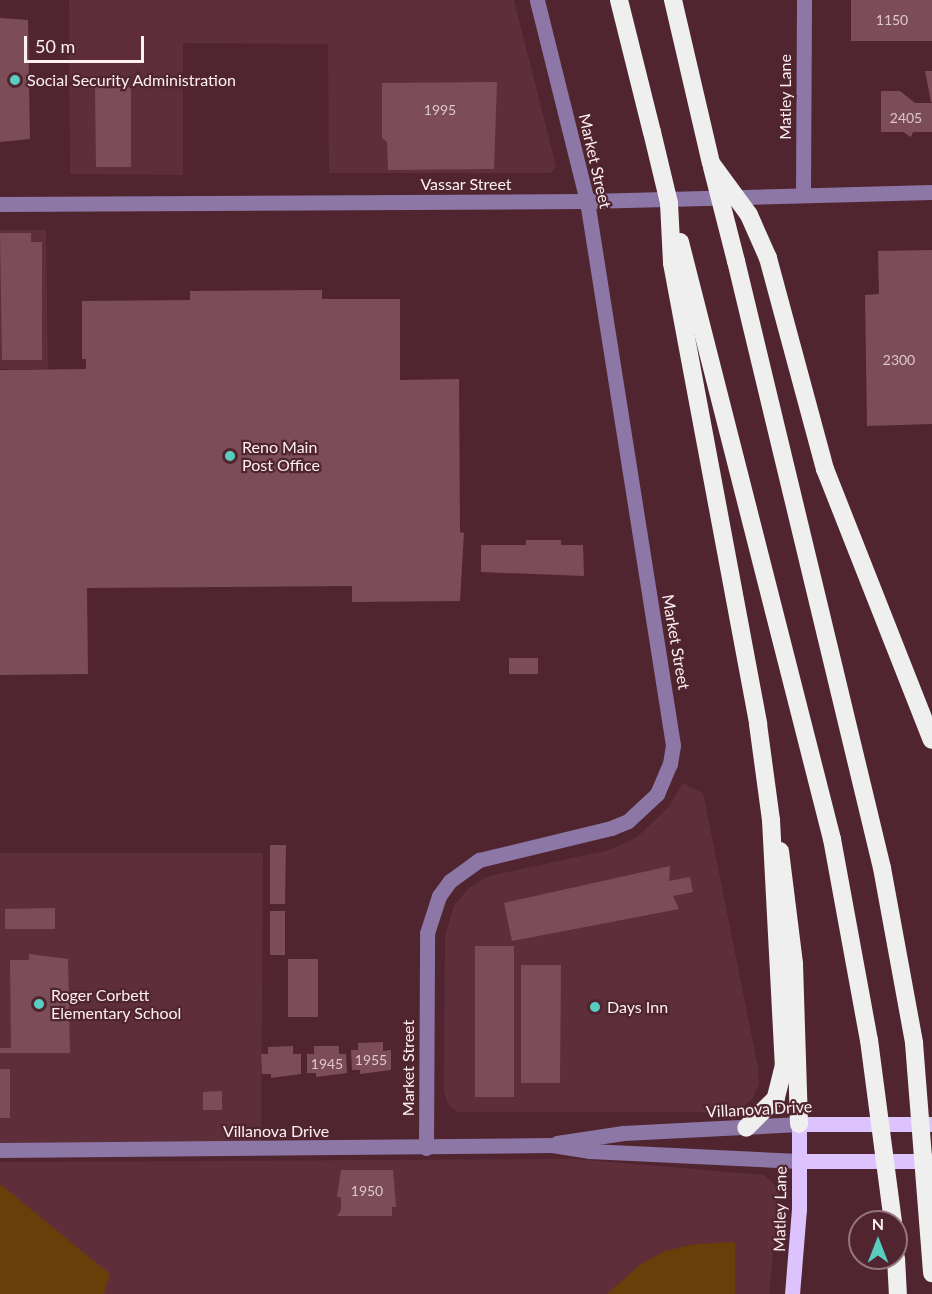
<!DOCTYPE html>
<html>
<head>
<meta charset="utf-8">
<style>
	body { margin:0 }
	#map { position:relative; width:932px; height:1294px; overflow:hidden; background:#502530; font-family:Lato,sans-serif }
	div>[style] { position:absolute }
	.built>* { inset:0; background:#5f2e3b }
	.green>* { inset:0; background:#683e09 }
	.building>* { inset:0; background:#7c4d58 }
	.minor>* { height:15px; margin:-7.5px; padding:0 7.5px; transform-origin:7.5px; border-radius:7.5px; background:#8d77a6 }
	.major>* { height:15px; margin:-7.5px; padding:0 7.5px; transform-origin:7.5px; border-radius:7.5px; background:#ddc3fd }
	.highway>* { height:18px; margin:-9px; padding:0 9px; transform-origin:9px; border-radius:9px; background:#efefef }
	.highway-bridge>* { height:18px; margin:-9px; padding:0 9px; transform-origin:9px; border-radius:9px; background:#efefef }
	.dots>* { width:16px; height:16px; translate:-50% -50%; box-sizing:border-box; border:3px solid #502530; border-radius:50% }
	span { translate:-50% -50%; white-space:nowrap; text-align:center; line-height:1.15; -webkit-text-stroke:4.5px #502530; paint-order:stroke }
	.number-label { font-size:14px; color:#dcc7cc }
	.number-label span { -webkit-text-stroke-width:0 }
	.poi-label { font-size:16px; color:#fcf0f2 }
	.left { translate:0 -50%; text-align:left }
	.street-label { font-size:16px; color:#fcf0f2 }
	.north { position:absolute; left:848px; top:1210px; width:60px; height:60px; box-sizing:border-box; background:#502530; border:2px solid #95767e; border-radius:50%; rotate:0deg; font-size:16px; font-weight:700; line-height:24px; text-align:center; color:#fcf0f2 }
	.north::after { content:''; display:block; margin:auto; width:21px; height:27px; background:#58cec0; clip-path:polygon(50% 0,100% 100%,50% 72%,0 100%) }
	.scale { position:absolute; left:24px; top:36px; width:120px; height:27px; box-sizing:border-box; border:3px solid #fcf0f2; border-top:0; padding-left:8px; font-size:18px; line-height:21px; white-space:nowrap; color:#fcf0f2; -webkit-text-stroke:4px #502530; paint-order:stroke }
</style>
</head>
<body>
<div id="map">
	<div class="built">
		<div style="clip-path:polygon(69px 0,514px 0,556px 167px,551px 173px,329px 173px,328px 44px,183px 43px,183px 175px,70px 174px)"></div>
		<div style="clip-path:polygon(0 230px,46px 230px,48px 369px,0 369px)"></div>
		<div style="clip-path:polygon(683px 783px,703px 793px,758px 1068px,759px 1084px,752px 1099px,741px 1108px,727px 1112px,457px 1112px,448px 1104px,444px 1092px,445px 936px,454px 905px,469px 888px,489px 876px,609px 850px,636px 838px,668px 808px)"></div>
		<div style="clip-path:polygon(0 853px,263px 853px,261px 1146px,0 1147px)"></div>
		<div style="clip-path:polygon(574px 1159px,764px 1175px,774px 1184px,779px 1197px,769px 1294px,0 1294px,0 1162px)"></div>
	</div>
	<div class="green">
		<div style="clip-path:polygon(0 1184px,110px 1274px,104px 1294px,0 1294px)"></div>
		<div style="clip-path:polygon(735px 1242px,735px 1294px,607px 1294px,640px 1265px,665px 1251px,695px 1244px)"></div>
	</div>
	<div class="building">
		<div style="clip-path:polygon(851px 0,932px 0,932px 41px,851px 41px)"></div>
		<div style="clip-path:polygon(0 18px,28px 20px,30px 139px,0 142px)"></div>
		<div style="clip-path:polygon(925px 71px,932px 71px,932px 102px,931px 102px)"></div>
		<div style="clip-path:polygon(497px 82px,494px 169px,388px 170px,387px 142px,382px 138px,382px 83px)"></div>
		<div style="clip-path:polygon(95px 87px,131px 87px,131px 167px,96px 167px)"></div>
		<div style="clip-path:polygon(881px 91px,900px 91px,915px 103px,932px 103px,932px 132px,913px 132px,911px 137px,903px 132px,881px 132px)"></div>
		<div style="clip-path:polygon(0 233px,31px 233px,31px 242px,42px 242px,42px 360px,2px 360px)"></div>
		<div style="clip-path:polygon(932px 250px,932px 424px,867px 426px,865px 295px,879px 294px,878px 251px)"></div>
		<div style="clip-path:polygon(322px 290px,322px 299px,400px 299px,400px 380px,459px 379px,460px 532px,464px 533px,460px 601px,352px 602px,352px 586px,87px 588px,88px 674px,0 675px,0 370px,86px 369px,86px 359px,82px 359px,82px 301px,190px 300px,190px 291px)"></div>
		<div style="clip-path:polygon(526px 540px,561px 540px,561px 545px,583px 545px,584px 576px,481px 572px,481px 545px,526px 545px)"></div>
		<div style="clip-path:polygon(509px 658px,538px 658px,538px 674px,509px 674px)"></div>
		<div style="clip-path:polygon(270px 845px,286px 845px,285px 904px,270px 904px)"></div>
		<div style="clip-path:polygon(670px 866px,669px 881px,690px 877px,693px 892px,673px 896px,679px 909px,512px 941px,504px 903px)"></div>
		<div style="clip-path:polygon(55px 908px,55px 929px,5px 929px,5px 909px)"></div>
		<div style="clip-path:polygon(270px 911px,285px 911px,285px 955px,270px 955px)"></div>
		<div style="clip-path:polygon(475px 946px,514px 946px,514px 1097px,475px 1097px)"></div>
		<div style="clip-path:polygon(29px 954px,68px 959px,70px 1053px,0 1053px,0 1048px,11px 1048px,10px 960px,29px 960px)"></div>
		<div style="clip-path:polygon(288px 959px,318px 959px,318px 1017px,288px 1017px)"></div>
		<div style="clip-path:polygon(521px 965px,561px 965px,560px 1083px,521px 1083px)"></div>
		<div style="clip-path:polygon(383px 1042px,383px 1051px,391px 1050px,391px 1070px,360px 1074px,360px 1070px,352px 1070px,351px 1050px,358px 1050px,358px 1043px)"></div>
		<div style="clip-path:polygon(293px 1046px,293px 1054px,301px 1054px,301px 1074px,271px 1078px,271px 1074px,262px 1074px,261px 1054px,268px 1054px,268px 1047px)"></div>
		<div style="clip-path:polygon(314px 1046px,339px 1046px,339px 1054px,346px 1054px,347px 1073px,316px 1077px,316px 1073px,307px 1073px,307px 1054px,314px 1054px)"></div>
		<div style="clip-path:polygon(0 1069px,10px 1069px,10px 1118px,0 1118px)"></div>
		<div style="clip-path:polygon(222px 1091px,222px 1110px,203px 1110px,203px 1092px)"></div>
		<div style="clip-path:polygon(341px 1170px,393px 1170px,396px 1207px,392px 1207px,392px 1216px,337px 1216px,341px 1210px,341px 1197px,337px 1197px)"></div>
	</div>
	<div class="minor">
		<div style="left:803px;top:194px;width:194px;rotate:-89.7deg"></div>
		<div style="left:0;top:204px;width:587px;rotate:-0.29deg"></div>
		<div style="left:587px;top:201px;width:345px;rotate:-1.5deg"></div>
		<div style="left:557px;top:1143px;width:67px;rotate:-8.6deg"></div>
		<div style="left:623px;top:1133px;width:176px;rotate:-2.9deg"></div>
		<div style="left:426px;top:1148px;width:215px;rotate:-89.7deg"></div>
		<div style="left:427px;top:933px;width:39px;rotate:-72deg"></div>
		<div style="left:439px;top:896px;width:19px;rotate:-54deg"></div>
		<div style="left:450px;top:881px;width:36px;rotate:-36deg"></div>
		<div style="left:479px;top:860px;width:136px;rotate:-13.6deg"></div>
		<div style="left:611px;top:828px;width:18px;rotate:-22deg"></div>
		<div style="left:628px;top:821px;width:40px;rotate:-43deg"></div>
		<div style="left:657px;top:794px;width:33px;rotate:-67deg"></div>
		<div style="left:670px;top:764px;width:19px;rotate:-81deg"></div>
		<div style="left:673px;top:745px;width:551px;rotate:-98.98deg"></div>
		<div style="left:587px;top:201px;width:207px;rotate:-104deg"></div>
		<div style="left:0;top:1150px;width:552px;rotate:-0.52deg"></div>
		<div style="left:552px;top:1145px;width:37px;rotate:9deg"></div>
		<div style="left:589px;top:1151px;width:210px;rotate:2.7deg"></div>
	</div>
	<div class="major">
		<div style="left:799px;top:1161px;width:133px"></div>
		<div style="left:792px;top:1294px;width:85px;rotate:-85.3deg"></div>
		<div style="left:799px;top:1209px;width:85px;rotate:-90deg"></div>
		<div style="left:799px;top:1124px;width:133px"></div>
	</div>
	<div class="highway">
		<div style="left:619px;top:0;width:136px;rotate:76deg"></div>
		<div style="left:673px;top:0;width:167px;rotate:76.9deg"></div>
		<div style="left:669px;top:203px;width:60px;rotate:87.1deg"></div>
		<div style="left:672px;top:263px;width:469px;rotate:79.4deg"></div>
		<div style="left:758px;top:724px;width:97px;rotate:82.3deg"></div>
		<div style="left:771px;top:820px;width:245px;rotate:87deg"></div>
		<div style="left:784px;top:1065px;width:34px;rotate:104deg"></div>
		<div style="left:776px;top:1098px;width:42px;rotate:135deg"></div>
		<div style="left:680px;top:242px;width:616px;rotate:75.72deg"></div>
		<div style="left:832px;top:839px;width:204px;rotate:79.6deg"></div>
		<div style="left:768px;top:258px;width:219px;rotate:74.9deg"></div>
		<div style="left:825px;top:469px;width:291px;rotate:68.5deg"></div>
		<div style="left:736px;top:261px;width:624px;rotate:76.48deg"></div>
		<div style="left:882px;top:868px;width:178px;rotate:79.6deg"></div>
		<div style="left:780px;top:851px;width:114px;rotate:82.9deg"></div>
		<div style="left:794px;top:964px;width:160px;rotate:88.2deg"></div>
		<div style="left:896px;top:1258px;width:36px;rotate:87deg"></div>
	</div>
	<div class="highway-bridge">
		<div style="left:652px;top:132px;width:73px;rotate:76.5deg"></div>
		<div style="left:711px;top:163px;width:64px;rotate:53.8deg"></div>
		<div style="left:749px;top:215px;width:47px;rotate:66.2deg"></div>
		<div style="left:712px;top:167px;width:97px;rotate:75.7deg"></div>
		<div style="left:869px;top:1040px;width:184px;rotate:82.5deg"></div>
		<div style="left:914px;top:1043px;width:231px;rotate:85.5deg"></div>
	</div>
	<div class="dots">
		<div style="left:15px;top:80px;background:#58cec0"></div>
		<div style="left:230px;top:456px;background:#58cec0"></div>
		<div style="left:39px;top:1004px;background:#58cec0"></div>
		<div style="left:595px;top:1007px;background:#58cec0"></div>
	</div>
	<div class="number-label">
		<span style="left:892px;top:20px">1150</span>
		<span style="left:440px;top:110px">1995</span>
		<span style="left:906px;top:118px">2405</span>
		<span style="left:899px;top:360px">2300</span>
		<span style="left:371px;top:1060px">1955</span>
		<span style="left:327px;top:1064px">1945</span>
		<span style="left:367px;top:1191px">1950</span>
	</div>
	<div class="poi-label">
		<span class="left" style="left:27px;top:80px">Social Security Administration</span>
		<span class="left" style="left:242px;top:456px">Reno Main<br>Post Office</span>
		<span class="left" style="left:51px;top:1004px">Roger Corbett<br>Elementary School</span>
		<span class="left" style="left:607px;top:1007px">Days Inn</span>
	</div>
	<div class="street-label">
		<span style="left:785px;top:97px;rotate:-90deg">Matley Lane</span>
		<span style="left:595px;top:161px;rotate:77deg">Market Street</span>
		<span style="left:466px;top:184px">Vassar Street</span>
		<span style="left:676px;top:642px;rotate:80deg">Market Street</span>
		<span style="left:408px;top:1068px;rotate:-90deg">Market Street</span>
		<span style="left:759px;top:1109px;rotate:-3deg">Villanova Drive</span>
		<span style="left:276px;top:1131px">Villanova Drive</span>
		<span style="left:780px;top:1209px;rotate:-89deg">Matley Lane</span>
	</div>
	<div class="north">N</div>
	<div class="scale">50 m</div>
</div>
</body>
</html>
